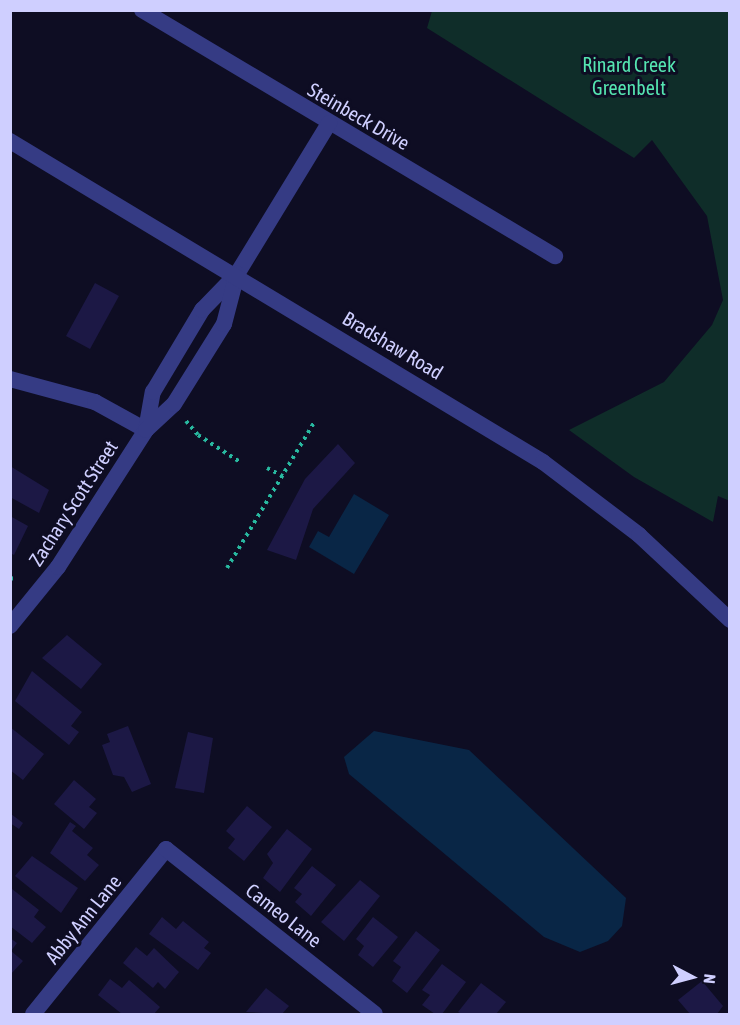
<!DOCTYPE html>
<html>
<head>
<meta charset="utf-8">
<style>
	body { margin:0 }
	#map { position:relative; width:740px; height:1025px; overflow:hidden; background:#0e0d23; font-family:"Asap Condensed",sans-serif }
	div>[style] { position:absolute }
	.green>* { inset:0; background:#0f2d29 }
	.water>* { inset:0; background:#092646 }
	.building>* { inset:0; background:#1c1845 }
	.path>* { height:4px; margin-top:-2px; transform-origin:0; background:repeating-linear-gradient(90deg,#28b9a0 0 3px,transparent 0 7.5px) }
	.minor>* { height:16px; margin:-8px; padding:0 8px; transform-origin:8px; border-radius:8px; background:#353b84 }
	.tertiary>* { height:16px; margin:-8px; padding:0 8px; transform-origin:8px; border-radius:8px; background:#353b84 }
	span { translate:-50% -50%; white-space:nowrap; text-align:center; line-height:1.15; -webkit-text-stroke:6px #0e0d23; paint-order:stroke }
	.park-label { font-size:20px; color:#55e5b1 }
	.street-label { font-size:20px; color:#cfcfff }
	.frame { position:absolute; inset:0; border:12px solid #cfcfff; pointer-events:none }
	.north { position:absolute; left:662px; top:947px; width:60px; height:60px; -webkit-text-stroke:4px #0e0d23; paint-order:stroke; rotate:96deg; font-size:16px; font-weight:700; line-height:24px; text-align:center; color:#cfcfff }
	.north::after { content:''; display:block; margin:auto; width:21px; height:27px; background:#cfcfff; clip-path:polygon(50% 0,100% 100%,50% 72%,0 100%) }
</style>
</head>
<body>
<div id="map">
	<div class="green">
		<div style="clip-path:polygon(432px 11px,729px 11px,730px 501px,718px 496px,713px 522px,634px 477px,569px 430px,664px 382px,712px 325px,723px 300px,707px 216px,652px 140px,634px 158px,427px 28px)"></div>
	</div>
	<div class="water">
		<div style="clip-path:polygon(354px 494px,389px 515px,354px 574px,309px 547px,318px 531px,329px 537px)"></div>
		<div style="clip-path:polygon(374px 731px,469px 750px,626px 898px,622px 926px,608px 941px,580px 952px,544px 937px,349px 774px,344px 757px)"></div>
	</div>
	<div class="building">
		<div style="clip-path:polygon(95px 283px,119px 296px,90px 349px,66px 336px)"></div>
		<div style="clip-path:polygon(338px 444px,355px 463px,313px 509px,296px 560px,267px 550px,305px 479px)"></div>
		<div style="clip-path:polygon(10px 466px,49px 490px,39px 513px,10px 497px)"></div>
		<div style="clip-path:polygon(10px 516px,28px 526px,14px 555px,10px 553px)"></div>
		<div style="clip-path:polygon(67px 635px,102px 664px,81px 689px,42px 658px)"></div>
		<div style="clip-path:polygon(32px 671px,82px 712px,71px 726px,79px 732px,69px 745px,15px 701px)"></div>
		<div style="clip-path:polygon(128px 726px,151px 784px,132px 792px,124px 777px,113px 775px,102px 745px,110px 742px,107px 734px)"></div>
		<div style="clip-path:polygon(10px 727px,44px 754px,23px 780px,10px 770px)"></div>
		<div style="clip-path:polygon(188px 732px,213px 738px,204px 793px,175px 788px)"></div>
		<div style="clip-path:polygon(74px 780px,96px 799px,89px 807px,97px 813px,84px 829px,54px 804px)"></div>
		<div style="clip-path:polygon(247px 806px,272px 827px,244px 861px,228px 848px,235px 839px,226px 831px)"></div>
		<div style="clip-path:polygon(11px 814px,23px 823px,19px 829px,10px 823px)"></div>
		<div style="clip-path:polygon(70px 822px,76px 826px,72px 831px,93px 848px,87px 855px,99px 865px,85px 881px,50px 853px)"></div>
		<div style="clip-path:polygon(287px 829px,312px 849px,280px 892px,263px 878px,273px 863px,267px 854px)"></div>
		<div style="clip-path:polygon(32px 856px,78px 888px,61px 913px,15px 876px)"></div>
		<div style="clip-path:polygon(312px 866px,336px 885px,311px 916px,295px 902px,302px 894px,294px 888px)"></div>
		<div style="clip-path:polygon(360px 880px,380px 896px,344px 941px,321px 922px)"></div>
		<div style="clip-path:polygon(12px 889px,39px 910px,34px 917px,46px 927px,32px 943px,10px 926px)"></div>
		<div style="clip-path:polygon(162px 917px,176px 929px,183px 921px,209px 942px,204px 948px,211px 953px,198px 970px,149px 934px)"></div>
		<div style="clip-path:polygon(373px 917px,398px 937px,373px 967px,358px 955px,364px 946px,356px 939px)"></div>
		<div style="clip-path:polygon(416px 931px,440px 950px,407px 993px,392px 981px,401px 967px,393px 961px)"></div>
		<div style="clip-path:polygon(10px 938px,17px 943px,11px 951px,23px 961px,10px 975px)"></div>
		<div style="clip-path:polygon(136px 947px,147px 956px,154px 948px,179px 972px,165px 989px,158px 982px,153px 988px,123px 963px)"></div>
		<div style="clip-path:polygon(442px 964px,466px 982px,442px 1014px,435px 1014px,422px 1005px,430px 995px,422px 990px)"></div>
		<div style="clip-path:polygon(110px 979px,122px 988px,129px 980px,160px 1007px,154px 1014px,122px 1014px,98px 995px)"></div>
		<div style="clip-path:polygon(702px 981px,723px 1006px,717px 1014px,690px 1014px,678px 1000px)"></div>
		<div style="clip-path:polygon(481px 983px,506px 1002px,496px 1014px,462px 1014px,458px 1012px)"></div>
		<div style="clip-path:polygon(266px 988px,289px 1006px,282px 1014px,246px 1012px)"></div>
	</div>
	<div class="path">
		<div style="left:186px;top:421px;width:18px;rotate:49deg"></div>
		<div style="left:198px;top:435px;width:50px;rotate:32.7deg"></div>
		<div style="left:267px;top:468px;width:18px;rotate:27deg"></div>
		<div style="left:227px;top:568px;width:171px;rotate:-59.1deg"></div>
		<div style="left:10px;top:578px;width:6px;rotate:9deg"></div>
	</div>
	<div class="minor">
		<div style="left:142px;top:10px;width:481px;rotate:30.8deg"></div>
		<div style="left:10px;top:379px;width:88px;rotate:15.1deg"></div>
		<div style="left:95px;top:402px;width:58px;rotate:28.8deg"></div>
		<div style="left:146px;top:430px;width:39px;rotate:-80deg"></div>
		<div style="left:153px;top:392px;width:96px;rotate:-59.1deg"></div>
		<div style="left:202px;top:310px;width:50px;rotate:-45.8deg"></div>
		<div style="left:237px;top:274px;width:177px;rotate:-58.6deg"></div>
		<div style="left:10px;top:626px;width:76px;rotate:-50.9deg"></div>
		<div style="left:58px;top:567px;width:163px;rotate:-57.3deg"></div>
		<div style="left:146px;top:430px;width:38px;rotate:-43deg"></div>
		<div style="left:174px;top:404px;width:94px;rotate:-58deg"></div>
		<div style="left:224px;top:324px;width:52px;rotate:-75.4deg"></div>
		<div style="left:33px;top:1014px;width:212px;rotate:-51.1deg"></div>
		<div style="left:166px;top:849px;width:266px;rotate:38.3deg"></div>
	</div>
	<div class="tertiary">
		<div style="left:10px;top:141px;width:622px;rotate:31.06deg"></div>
		<div style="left:543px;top:462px;width:121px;rotate:37.2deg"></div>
		<div style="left:639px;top:535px;width:125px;rotate:43deg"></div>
	</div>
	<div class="park-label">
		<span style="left:629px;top:76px">Rinard Creek<br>Greenbelt</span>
	</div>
	<div class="street-label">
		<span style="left:359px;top:116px;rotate:30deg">Steinbeck Drive</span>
		<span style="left:393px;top:345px;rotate:31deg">Bradshaw Road</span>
		<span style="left:73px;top:503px;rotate:-57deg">Zachary Scott Street</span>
		<span style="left:284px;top:915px;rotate:38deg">Cameo Lane</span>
		<span style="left:83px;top:919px;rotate:-51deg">Abby Ann Lane</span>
	</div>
	<div class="frame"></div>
	<div class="north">N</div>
</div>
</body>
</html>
